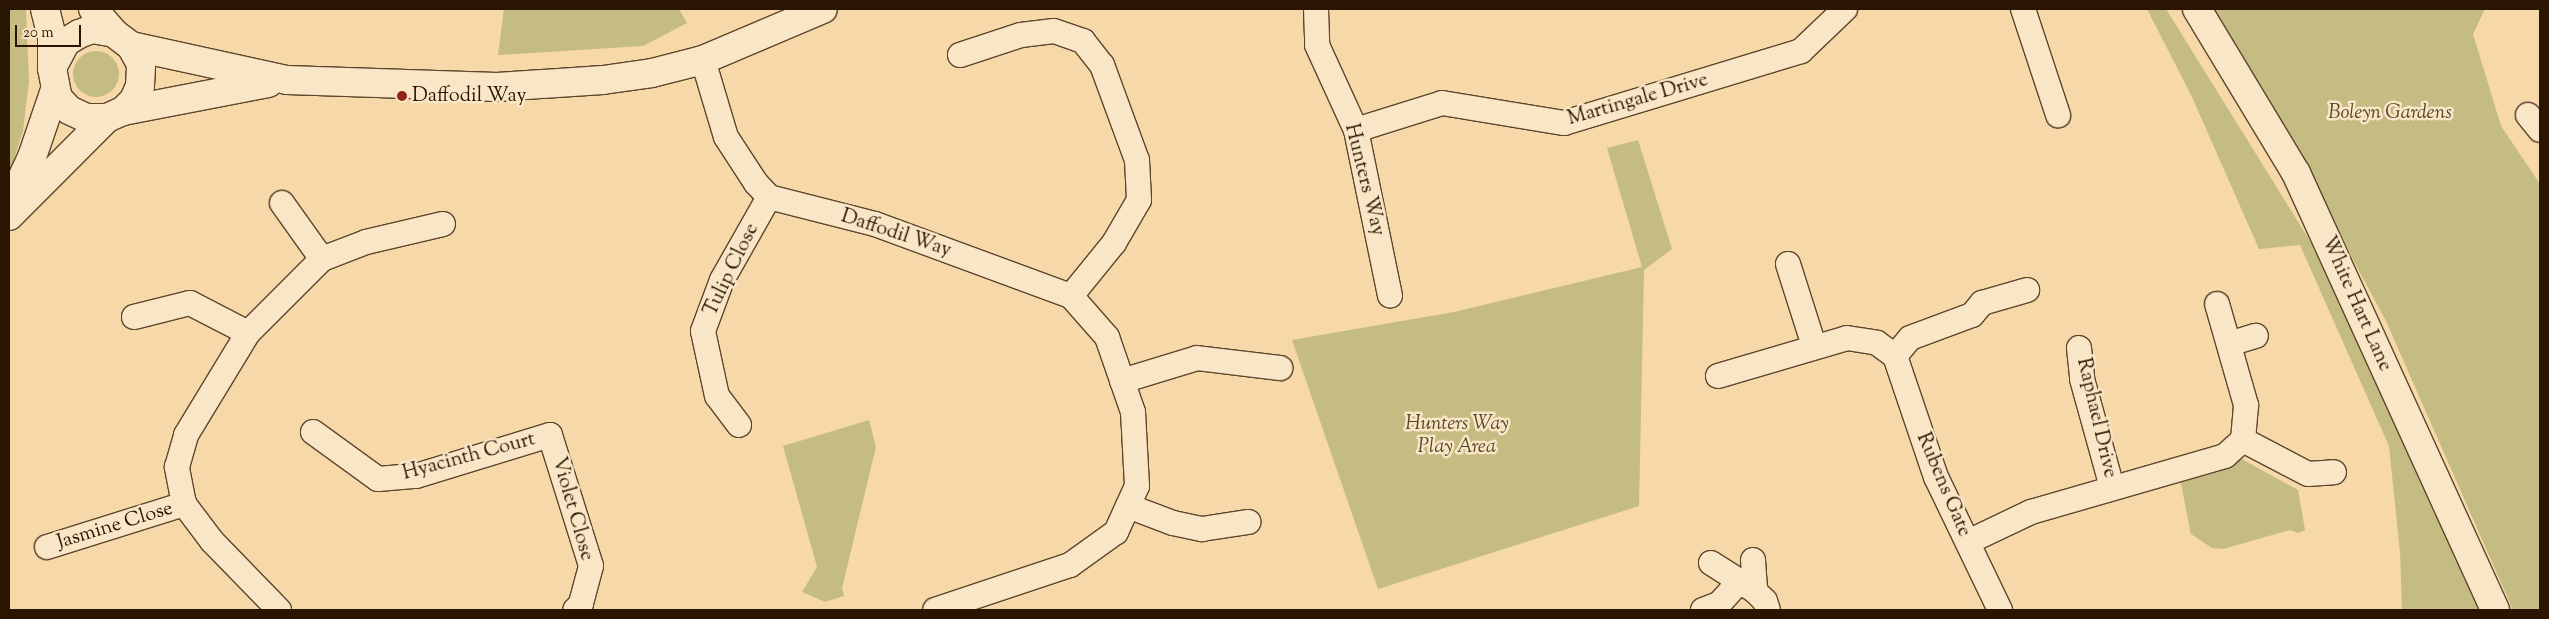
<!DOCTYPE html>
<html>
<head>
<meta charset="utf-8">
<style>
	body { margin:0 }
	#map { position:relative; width:2549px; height:619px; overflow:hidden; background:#f6d8a9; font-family:"Sorts Mill Goudy",serif }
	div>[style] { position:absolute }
	.green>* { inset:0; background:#c4bc82 }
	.round { border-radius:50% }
	.roads { filter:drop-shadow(1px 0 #5d462c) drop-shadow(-1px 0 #5d462c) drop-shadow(0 1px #5d462c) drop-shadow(0 -1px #5d462c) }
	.minor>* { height:24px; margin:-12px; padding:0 12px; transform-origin:12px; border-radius:12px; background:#f9e6c7 }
	.tertiary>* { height:28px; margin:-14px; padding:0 14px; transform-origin:14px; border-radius:14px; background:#f9e6c7 }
	.dots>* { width:14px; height:14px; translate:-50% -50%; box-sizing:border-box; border:2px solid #f9e6c7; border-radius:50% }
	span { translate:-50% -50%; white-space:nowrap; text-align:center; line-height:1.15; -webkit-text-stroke:5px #f9e6c7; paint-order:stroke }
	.poi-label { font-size:20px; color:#2a1502 }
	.left { translate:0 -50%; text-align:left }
	.street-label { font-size:20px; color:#2a1502 }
	.park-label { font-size:20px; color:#584728; font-style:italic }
	.frame { position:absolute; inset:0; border:10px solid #2a1502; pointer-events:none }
	.scale { position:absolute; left:15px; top:25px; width:66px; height:22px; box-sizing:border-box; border:2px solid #2a1502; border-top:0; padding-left:6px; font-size:15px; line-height:18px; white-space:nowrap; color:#2a1502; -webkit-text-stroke:4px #f9e6c7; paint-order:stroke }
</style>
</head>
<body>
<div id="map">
	<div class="green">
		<div style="clip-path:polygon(9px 9px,26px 9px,29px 81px,23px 131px,9px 175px)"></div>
		<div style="clip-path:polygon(504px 9px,679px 9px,687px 23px,643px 46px,498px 55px)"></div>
		<div style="clip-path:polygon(2147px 9px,2166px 9px,2310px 241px,2483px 610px,2402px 610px,2400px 552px,2389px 446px,2300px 245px,2259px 249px,2192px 97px)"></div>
		<div style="clip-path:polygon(2211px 9px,2485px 9px,2473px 34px,2501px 126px,2540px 184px,2540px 610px,2513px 610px,2386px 321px,2263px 92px)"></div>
		<div class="round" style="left:73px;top:51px;width:46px;height:46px"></div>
		<div style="clip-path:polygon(1638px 140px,1672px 249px,1644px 270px,1639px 506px,1378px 589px,1292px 340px,1454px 312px,1642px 267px,1607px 148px)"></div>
		<div style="clip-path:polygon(869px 420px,876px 447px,842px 588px,844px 596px,825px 602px,802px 592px,817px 567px,783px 446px)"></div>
		<div style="clip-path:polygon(2238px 457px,2298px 490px,2305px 530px,2298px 533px,2290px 530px,2223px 549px,2212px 548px,2191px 534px,2180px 479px)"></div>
	</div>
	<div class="roads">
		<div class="minor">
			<div style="left:1316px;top:9px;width:36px;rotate:88deg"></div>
			<div style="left:1317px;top:45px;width:94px;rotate:65.4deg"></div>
			<div style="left:1356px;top:130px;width:169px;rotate:78.4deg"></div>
			<div style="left:2023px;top:9px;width:112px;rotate:71.7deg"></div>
			<div style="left:960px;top:55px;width:64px;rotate:-18.2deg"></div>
			<div style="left:1021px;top:35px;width:33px;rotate:-7deg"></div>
			<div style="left:1054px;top:31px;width:31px;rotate:19deg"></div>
			<div style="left:1083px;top:41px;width:31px;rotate:52deg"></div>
			<div style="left:1102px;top:65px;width:101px;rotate:69.8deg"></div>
			<div style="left:1137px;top:160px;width:40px;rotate:87.1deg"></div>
			<div style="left:1139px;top:200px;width:50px;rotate:120.2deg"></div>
			<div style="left:1114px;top:243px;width:68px;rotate:129.1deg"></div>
			<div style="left:703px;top:60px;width:80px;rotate:73.4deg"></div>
			<div style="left:726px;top:137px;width:55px;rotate:56.9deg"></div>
			<div style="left:756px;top:183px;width:19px;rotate:47deg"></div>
			<div style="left:769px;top:197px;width:109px;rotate:14.3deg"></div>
			<div style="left:875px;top:224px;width:209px;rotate:20.2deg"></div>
			<div style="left:1071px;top:296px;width:55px;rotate:48.7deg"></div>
			<div style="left:1107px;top:337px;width:79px;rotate:70.9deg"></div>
			<div style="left:1133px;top:412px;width:74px;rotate:86.9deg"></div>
			<div style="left:1137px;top:486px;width:51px;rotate:114.5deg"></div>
			<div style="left:1116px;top:532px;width:57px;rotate:144.3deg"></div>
			<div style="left:1070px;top:565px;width:142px;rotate:161.6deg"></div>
			<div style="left:2528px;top:115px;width:19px;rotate:51deg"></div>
			<div style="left:1356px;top:130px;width:90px;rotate:-17.4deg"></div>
			<div style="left:1442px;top:103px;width:124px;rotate:9.3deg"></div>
			<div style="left:1564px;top:123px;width:248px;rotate:-16.9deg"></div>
			<div style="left:1801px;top:51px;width:61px;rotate:-43.7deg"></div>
			<div style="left:282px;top:203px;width:69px;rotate:54.5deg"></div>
			<div style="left:1788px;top:264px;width:86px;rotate:72.4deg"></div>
			<div style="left:134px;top:317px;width:58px;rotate:-14deg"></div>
			<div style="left:190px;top:303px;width:65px;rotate:27.3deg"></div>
			<div style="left:2229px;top:344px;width:28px;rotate:-17deg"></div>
			<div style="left:2079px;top:348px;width:31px;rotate:84deg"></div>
			<div style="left:2082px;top:379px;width:112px;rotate:74.5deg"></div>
			<div style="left:1895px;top:356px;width:23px;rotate:-50deg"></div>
			<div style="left:1910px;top:338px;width:66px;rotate:-20.4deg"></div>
			<div style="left:1972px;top:315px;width:16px;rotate:-50deg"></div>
			<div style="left:1982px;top:303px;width:47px;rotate:-16.1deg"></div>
			<div style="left:1718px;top:376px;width:134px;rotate:-16.4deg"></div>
			<div style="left:1847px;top:338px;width:30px;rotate:9deg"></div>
			<div style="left:1877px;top:343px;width:22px;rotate:36deg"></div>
			<div style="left:1895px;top:356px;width:128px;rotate:71.3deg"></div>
			<div style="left:1936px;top:477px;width:148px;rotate:64.3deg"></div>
			<div style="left:1122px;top:381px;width:78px;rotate:-17deg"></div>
			<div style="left:1197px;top:358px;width:84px;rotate:6.9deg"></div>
			<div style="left:739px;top:425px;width:36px;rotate:-127deg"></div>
			<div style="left:717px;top:396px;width:66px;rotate:-102.2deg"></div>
			<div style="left:703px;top:331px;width:54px;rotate:-69.6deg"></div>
			<div style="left:722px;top:280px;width:95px;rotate:-60.5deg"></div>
			<div style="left:313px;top:432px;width:80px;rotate:35.9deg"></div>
			<div style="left:378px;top:479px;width:38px;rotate:-5deg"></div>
			<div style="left:416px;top:476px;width:140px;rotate:-17deg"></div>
			<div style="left:550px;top:435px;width:137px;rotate:72.6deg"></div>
			<div style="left:591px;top:566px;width:39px;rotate:105deg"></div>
			<div style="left:581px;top:604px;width:8px;rotate:135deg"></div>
			<div style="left:2243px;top:440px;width:73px;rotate:27.6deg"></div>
			<div style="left:2308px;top:474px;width:26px;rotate:-4deg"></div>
			<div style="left:1128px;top:506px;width:48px;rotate:20.7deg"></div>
			<div style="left:1173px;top:523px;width:30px;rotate:12deg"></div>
			<div style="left:1202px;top:529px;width:47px;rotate:-8.7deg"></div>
			<div style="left:1968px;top:542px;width:70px;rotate:-25.5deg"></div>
			<div style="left:2031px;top:512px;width:202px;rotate:-16.1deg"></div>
			<div style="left:2225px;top:456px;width:24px;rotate:-42deg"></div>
			<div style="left:2243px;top:440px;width:35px;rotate:-85deg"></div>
			<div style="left:2246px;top:405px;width:105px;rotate:-106deg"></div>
			<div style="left:47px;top:547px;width:144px;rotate:-17.4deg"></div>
			<div style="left:1753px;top:560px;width:31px;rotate:86deg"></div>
			<div style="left:1711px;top:563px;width:52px;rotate:32.5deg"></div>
			<div style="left:1755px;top:591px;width:14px;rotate:45deg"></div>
			<div style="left:1765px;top:601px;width:9px;rotate:72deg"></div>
			<div style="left:279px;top:610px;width:96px;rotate:-134.2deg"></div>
			<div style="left:212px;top:541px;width:46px;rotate:-127.1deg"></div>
			<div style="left:184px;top:504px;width:38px;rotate:-101deg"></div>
			<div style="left:177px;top:467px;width:33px;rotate:-74deg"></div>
			<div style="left:186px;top:435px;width:119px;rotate:-58.7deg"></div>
			<div style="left:248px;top:333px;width:105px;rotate:-45deg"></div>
			<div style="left:322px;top:259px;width:47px;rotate:-21.1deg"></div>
			<div style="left:366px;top:242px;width:79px;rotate:-13.2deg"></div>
			<div style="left:1703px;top:610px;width:17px;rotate:-21deg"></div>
			<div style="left:1719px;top:604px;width:31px;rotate:-48deg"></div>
		</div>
		<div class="tertiary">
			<div style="left:45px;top:9px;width:30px;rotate:76deg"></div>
			<div style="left:52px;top:38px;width:30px;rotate:90deg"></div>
			<div style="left:52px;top:68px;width:31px;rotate:79deg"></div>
			<div style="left:58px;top:98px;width:16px;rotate:47deg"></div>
			<div style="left:69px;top:110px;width:19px;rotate:25deg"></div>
			<div style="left:86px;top:118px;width:21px"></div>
			<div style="left:2197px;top:9px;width:192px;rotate:58.9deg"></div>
			<div style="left:2296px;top:173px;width:480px;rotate:65.5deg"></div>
			<div style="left:131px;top:46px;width:160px;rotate:12.3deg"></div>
			<div style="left:287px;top:80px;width:210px;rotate:1.9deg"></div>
			<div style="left:497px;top:87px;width:106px;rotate:-3.8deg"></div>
			<div style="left:603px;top:80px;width:49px;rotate:-8.1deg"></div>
			<div style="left:652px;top:73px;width:53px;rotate:-14.3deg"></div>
			<div style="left:703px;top:60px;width:130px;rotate:-23deg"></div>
			<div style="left:52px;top:68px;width:30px;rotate:-62deg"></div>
			<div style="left:66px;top:42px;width:15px;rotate:-32deg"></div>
			<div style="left:79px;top:34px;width:14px;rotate:-21deg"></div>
			<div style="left:92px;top:29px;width:22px;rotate:10deg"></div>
			<div style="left:123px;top:111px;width:148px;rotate:-10.9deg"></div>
			<div style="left:9px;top:206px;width:54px;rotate:-64.9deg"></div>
			<div style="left:32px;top:157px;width:71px;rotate:-71.1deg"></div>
			<div style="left:9px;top:216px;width:139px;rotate:-45deg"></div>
			<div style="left:107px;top:118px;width:17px;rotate:-24deg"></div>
			<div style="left:123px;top:111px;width:16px;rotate:-45deg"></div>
			<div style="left:134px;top:100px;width:15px;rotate:-67deg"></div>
			<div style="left:140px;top:86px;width:22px;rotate:-87deg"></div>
			<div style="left:141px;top:64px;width:21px;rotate:-119deg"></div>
			<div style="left:131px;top:46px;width:21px;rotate:-143deg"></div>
			<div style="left:114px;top:33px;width:32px;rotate:-131deg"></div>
		</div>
	</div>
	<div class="dots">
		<div style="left:402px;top:96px;background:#8f2418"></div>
	</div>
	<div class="poi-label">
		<span class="left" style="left:412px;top:96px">Daffodil Way</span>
	</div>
	<div class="street-label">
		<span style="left:1638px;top:100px;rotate:-16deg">Martingale Drive</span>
		<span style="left:1364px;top:180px;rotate:76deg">Hunters Way</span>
		<span style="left:896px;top:234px;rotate:18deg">Daffodil Way</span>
		<span style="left:732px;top:270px;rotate:-64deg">Tulip Close</span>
		<span style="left:2356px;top:304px;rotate:66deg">White Hart Lane</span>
		<span style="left:2096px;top:418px;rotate:77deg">Raphael Drive</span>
		<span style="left:469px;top:457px;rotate:-15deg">Hyacinth Court</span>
		<span style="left:1943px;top:485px;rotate:67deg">Rubens Gate</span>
		<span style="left:572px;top:509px;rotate:74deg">Violet Close</span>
		<span style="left:115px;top:526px;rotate:-17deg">Jasmine Close</span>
	</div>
	<div class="park-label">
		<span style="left:2390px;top:113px">Boleyn Gardens</span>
		<span style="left:1457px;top:436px">Hunters Way<br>Play Area</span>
	</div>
	<div class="frame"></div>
	<div class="scale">20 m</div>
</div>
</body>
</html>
